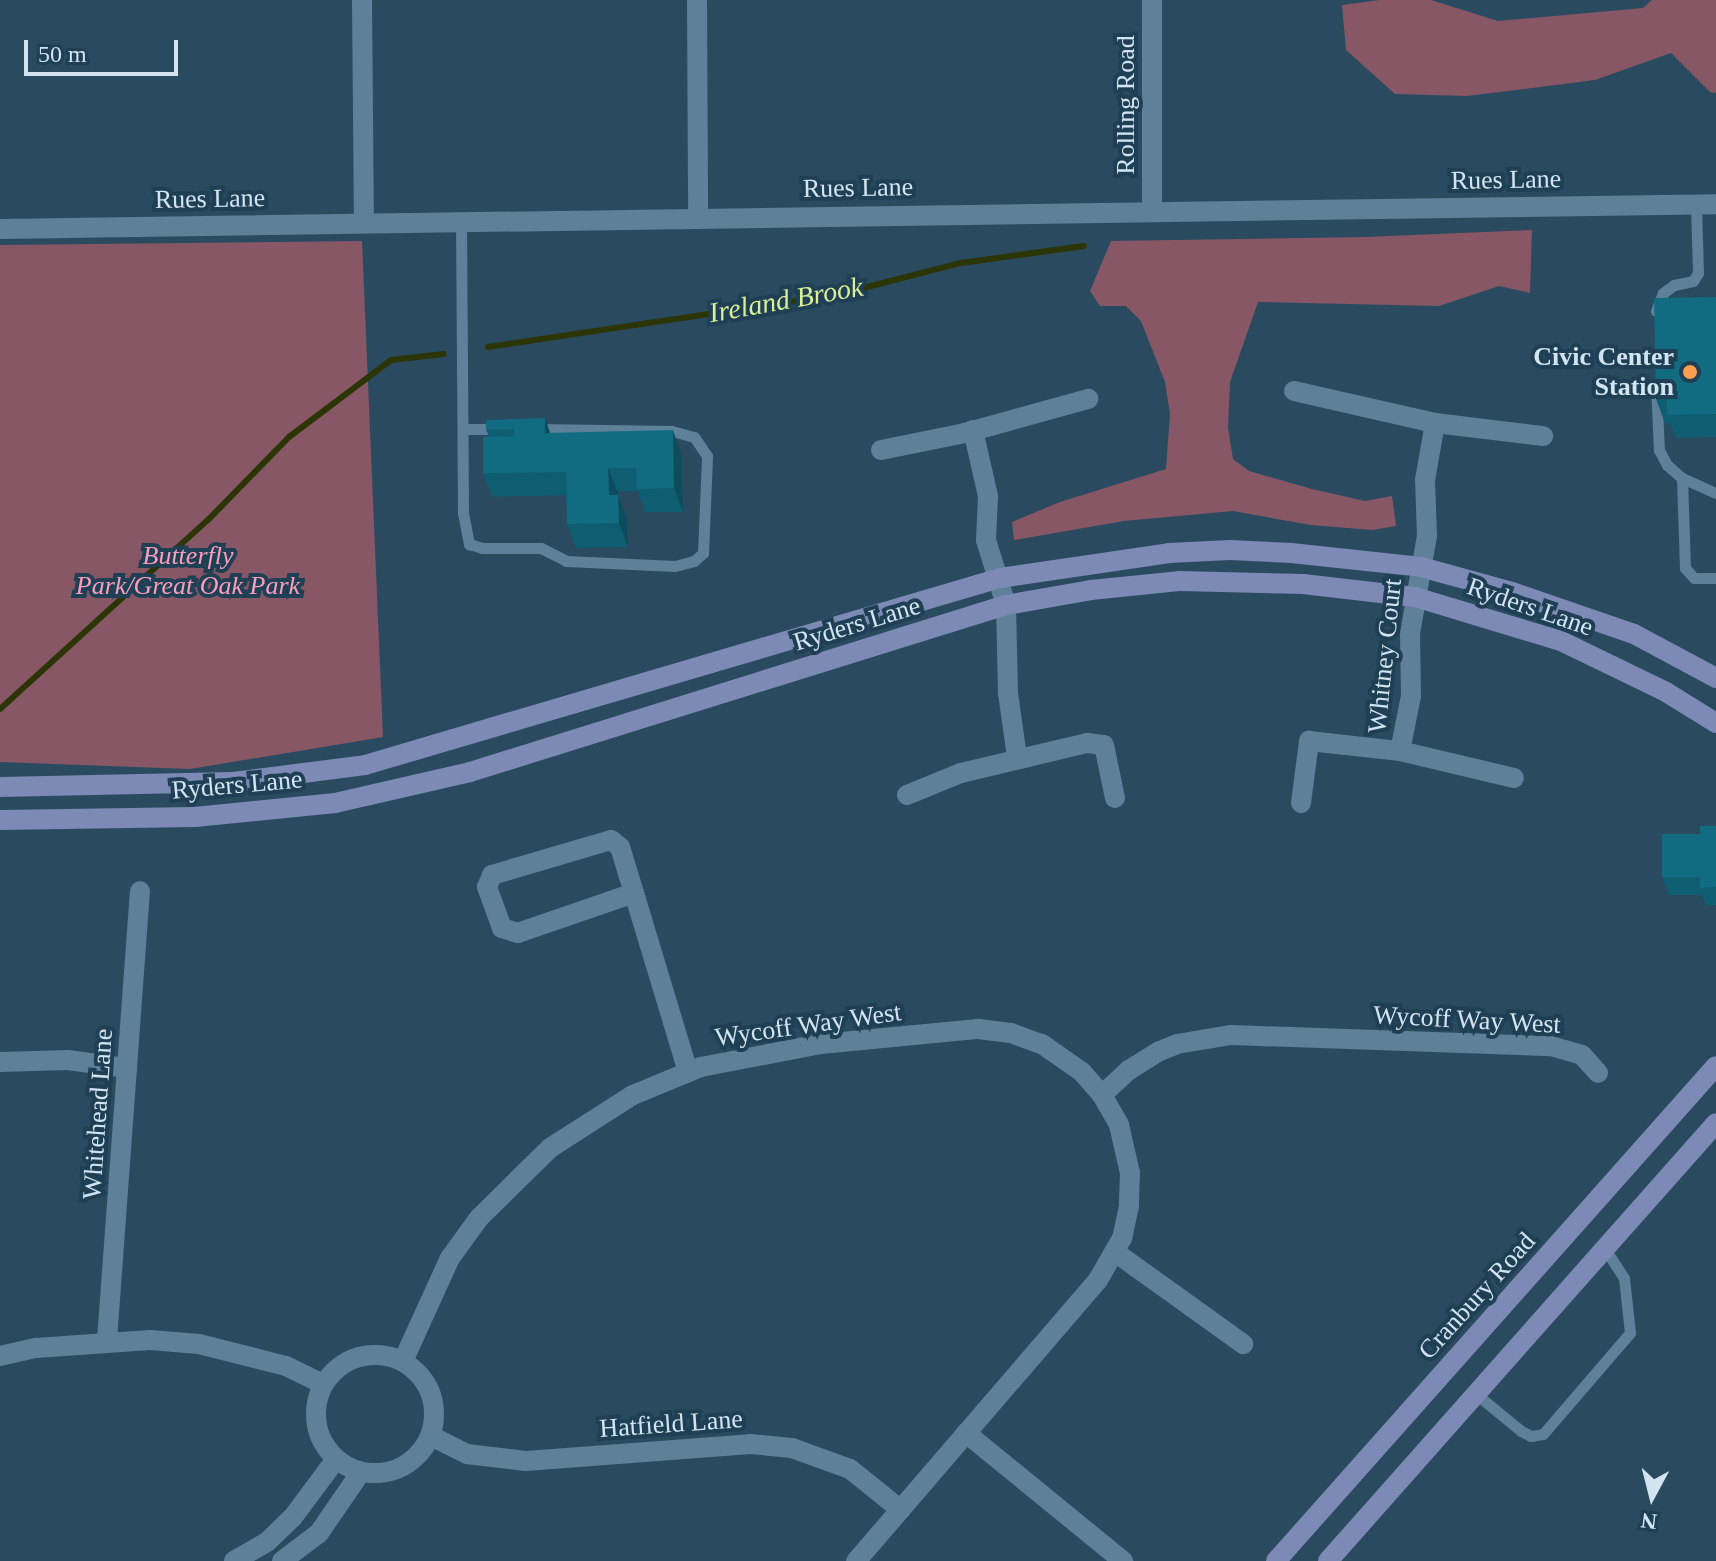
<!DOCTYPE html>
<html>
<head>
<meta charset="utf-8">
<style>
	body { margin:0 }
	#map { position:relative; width:1716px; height:1561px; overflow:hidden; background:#2a4a60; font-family:Georgia,serif }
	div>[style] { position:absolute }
	.green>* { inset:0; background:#875766 }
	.stream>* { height:6px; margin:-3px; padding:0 3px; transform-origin:3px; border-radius:3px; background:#2c3505 }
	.service>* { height:11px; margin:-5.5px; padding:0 5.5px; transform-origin:5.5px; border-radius:5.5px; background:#5e8098 }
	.minor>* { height:20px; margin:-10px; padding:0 10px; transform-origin:10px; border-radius:10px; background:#5e8098 }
	.minor>.ring { margin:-10px; padding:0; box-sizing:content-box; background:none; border:20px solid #5e8098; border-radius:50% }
	.tertiary>* { height:20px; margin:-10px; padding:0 10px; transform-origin:10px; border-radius:10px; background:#5e8098 }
	.secondary>* { height:20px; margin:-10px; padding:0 10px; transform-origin:10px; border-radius:10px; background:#7c8ab5 }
	.wall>* { inset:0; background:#0f5d70 }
	.shaded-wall>* { inset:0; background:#0c4c5b }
	.building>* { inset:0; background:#116c82 }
	.dots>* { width:22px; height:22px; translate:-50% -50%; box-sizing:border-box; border:4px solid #1f3f54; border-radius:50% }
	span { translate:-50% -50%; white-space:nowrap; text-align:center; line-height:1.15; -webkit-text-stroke:8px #1f3f54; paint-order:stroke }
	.street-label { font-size:26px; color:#d2e4f1 }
	.poi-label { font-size:26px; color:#d2e4f1; font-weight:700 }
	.right { translate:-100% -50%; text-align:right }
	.park-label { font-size:26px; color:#fa9ebb; font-style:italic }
	.water-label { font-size:28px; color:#d9ee95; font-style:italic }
	.north { position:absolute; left:1612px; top:1457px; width:80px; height:80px; -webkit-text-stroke:6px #1f3f54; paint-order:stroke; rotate:187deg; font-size:22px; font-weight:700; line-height:32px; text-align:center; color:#d2e4f1 }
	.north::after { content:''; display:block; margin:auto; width:28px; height:36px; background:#d2e4f1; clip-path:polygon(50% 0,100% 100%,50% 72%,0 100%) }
	.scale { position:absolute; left:24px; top:40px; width:154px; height:36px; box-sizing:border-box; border:4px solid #d2e4f1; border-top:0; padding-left:10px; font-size:24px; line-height:28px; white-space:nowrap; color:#d2e4f1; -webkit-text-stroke:6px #1f3f54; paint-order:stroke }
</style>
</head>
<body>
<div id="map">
	<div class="green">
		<div style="clip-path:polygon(1380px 0,1431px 0,1498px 21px,1643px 8px,1652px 0,1716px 0,1716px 93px,1710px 92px,1671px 53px,1595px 80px,1467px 96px,1395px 94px,1346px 50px,1342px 5px)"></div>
		<div style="clip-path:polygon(1532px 230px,1530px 293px,1499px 286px,1439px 306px,1258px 302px,1230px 382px,1228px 428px,1233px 459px,1249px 471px,1312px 489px,1365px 501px,1392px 496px,1396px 526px,1372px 530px,1311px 525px,1233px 511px,1124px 521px,1014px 540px,1012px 522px,1060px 502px,1166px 469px,1170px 414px,1165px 382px,1141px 321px,1126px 306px,1100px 306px,1090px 291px,1111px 241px,1366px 237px)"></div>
		<div style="clip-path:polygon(362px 241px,383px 737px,190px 769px,0 762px,0 245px)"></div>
	</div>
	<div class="stream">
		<div style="left:488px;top:347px;width:352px;rotate:-8.5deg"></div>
		<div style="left:836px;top:295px;width:129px;rotate:-14.4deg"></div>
		<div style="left:961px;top:263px;width:124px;rotate:-7.9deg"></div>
		<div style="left:0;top:709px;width:281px;rotate:-42.3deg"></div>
		<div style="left:208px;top:520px;width:116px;rotate:-45.7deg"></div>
		<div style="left:289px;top:437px;width:128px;rotate:-37deg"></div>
		<div style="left:391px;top:360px;width:53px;rotate:-6.5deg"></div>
	</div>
	<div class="service">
		<div style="left:461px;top:221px;width:292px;rotate:89.6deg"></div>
		<div style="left:463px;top:513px;width:32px;rotate:79deg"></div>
		<div style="left:469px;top:544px;width:14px;rotate:17deg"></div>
		<div style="left:482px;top:548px;width:59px"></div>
		<div style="left:541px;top:548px;width:28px;rotate:27deg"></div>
		<div style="left:566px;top:561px;width:109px;rotate:2.6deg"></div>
		<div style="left:675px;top:566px;width:20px;rotate:-15deg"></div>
		<div style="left:694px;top:561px;width:12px;rotate:-42deg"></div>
		<div style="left:703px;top:553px;width:97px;rotate:-87.6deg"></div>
		<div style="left:707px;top:456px;width:23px;rotate:-124deg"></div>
		<div style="left:694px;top:437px;width:23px;rotate:-165deg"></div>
		<div style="left:672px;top:431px;width:137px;rotate:-179.2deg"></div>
		<div style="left:1656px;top:311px;width:19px;rotate:-69deg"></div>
		<div style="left:1663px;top:293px;width:14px;rotate:-36deg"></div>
		<div style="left:1674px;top:285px;width:19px;rotate:-12deg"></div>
		<div style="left:1693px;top:281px;width:9px;rotate:-58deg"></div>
		<div style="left:1698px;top:273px;width:69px;rotate:-91.7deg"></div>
		<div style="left:1656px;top:385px;width:65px;rotate:87.4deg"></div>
		<div style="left:1659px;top:450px;width:17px;rotate:62deg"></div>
		<div style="left:1667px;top:465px;width:20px;rotate:41deg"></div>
		<div style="left:1682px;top:478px;width:37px;rotate:24deg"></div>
		<div style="left:464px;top:429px;width:37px"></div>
		<div style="left:1682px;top:478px;width:90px;rotate:88.1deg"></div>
		<div style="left:1685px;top:568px;width:13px;rotate:48deg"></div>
		<div style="left:1694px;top:578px;width:22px"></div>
		<div style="left:1476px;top:1394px;width:58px;rotate:39.4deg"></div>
		<div style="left:1521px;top:1431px;width:11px;rotate:27deg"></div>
		<div style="left:1531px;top:1436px;width:12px;rotate:-9deg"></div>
		<div style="left:1543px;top:1434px;width:133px;rotate:-49.3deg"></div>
		<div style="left:1630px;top:1333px;width:55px;rotate:-96.2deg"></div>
		<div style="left:1624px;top:1278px;width:35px;rotate:-123deg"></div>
	</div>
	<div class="minor">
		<div style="left:362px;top:0;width:222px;rotate:89.5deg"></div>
		<div style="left:697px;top:0;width:216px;rotate:89.7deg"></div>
		<div style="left:1152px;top:0;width:209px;rotate:90deg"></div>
		<div style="left:1294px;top:391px;width:145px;rotate:12.8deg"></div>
		<div style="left:1435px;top:423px;width:109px;rotate:6.9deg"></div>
		<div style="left:973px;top:430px;width:68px;rotate:77.2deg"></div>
		<div style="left:988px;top:496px;width:44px;rotate:92.6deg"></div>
		<div style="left:986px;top:540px;width:68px;rotate:72.9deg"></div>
		<div style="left:1006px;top:605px;width:88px;rotate:88.7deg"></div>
		<div style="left:1008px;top:693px;width:65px;rotate:82deg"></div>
		<div style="left:881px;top:450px;width:86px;rotate:-11.4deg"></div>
		<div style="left:965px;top:433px;width:128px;rotate:-15.5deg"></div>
		<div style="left:1400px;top:751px;width:56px;rotate:-78.7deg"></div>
		<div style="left:1411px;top:696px;width:62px;rotate:-90.9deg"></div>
		<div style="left:1410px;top:634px;width:99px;rotate:-80.2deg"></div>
		<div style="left:1427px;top:536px;width:56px;rotate:-92deg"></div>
		<div style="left:1425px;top:480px;width:58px;rotate:-80deg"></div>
		<div style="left:907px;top:795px;width:58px;rotate:-22.2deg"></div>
		<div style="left:961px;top:773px;width:130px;rotate:-13.4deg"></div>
		<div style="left:1087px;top:743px;width:17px;rotate:7deg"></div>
		<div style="left:1104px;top:745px;width:54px;rotate:78.3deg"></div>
		<div style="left:1301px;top:803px;width:63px;rotate:-82.6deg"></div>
		<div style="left:1309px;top:741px;width:92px;rotate:6.3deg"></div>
		<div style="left:1400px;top:751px;width:117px;rotate:13.3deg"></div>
		<div style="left:611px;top:840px;width:11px;rotate:38deg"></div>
		<div style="left:620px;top:847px;width:48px;rotate:73.1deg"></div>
		<div style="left:634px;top:893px;width:123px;rotate:161deg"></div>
		<div style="left:518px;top:933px;width:17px;rotate:-163deg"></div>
		<div style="left:502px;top:928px;width:44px;rotate:-110.1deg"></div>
		<div style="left:487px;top:887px;width:13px;rotate:-67deg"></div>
		<div style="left:492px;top:875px;width:124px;rotate:-16.4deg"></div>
		<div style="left:634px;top:893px;width:187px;rotate:73.2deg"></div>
		<div style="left:0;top:1062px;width:68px;rotate:-1.7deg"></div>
		<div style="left:68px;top:1060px;width:60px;rotate:7.7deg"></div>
		<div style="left:1102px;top:1095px;width:37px;rotate:-43deg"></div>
		<div style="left:1129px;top:1070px;width:36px;rotate:-32deg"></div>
		<div style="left:1160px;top:1051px;width:18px;rotate:-22deg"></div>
		<div style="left:1177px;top:1044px;width:55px;rotate:-9.5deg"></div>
		<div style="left:1231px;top:1035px;width:320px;rotate:2deg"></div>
		<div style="left:1551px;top:1046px;width:32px;rotate:16deg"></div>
		<div style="left:1582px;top:1055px;width:24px;rotate:48deg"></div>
		<div style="left:1115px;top:1252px;width:158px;rotate:35.7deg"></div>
		<div style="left:107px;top:1340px;width:450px;rotate:-85.8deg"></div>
		<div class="ring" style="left:316px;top:1355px;width:98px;height:98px"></div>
		<div style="left:0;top:1356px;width:37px;rotate:-13deg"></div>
		<div style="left:36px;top:1348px;width:114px;rotate:-4deg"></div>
		<div style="left:150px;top:1340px;width:49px;rotate:4.7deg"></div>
		<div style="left:199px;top:1344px;width:90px;rotate:14.2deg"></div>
		<div style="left:286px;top:1366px;width:41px;rotate:25.9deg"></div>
		<div style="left:403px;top:1361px;width:113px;rotate:-65.5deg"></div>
		<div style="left:450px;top:1258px;width:49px;rotate:-54.1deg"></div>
		<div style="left:479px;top:1218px;width:100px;rotate:-44.6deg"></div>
		<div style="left:550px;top:1148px;width:98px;rotate:-32.6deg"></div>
		<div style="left:633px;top:1095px;width:74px;rotate:-22.4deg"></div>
		<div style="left:701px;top:1067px;width:122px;rotate:-10.9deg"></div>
		<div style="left:821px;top:1044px;width:158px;rotate:-5.5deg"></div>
		<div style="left:978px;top:1029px;width:33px;rotate:7deg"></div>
		<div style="left:1011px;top:1033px;width:33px;rotate:20deg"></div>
		<div style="left:1042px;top:1044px;width:49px;rotate:35deg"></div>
		<div style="left:1082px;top:1072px;width:30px;rotate:49deg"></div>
		<div style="left:1102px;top:1095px;width:34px;rotate:60deg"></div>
		<div style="left:1119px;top:1125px;width:49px;rotate:77.1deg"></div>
		<div style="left:1130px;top:1173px;width:33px;rotate:92deg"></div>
		<div style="left:1129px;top:1206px;width:33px;rotate:102deg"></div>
		<div style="left:1122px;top:1238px;width:48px;rotate:119.7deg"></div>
		<div style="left:1098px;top:1280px;width:371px;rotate:130.7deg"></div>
		<div style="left:966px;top:1433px;width:203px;rotate:39.2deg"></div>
		<div style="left:431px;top:1436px;width:40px;rotate:26.6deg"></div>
		<div style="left:467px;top:1454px;width:59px;rotate:6.8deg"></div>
		<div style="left:526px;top:1461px;width:225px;rotate:-4.3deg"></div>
		<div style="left:750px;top:1444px;width:42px;rotate:5.4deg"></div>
		<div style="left:792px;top:1448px;width:62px;rotate:19.9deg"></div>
		<div style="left:850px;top:1469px;width:65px;rotate:38.8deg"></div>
		<div style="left:234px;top:1561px;width:38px;rotate:-30deg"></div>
		<div style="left:267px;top:1542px;width:36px;rotate:-44deg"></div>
		<div style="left:293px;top:1517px;width:72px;rotate:-53.4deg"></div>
		<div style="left:282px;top:1561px;width:46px;rotate:-37.1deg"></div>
		<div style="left:319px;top:1533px;width:74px;rotate:-55.5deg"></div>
	</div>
	<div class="tertiary">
		<div style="left:0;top:229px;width:1716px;rotate:-0.83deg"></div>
	</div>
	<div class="secondary">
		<div style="left:0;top:787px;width:233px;rotate:-1.2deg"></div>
		<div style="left:233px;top:782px;width:133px;rotate:-7.3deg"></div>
		<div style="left:365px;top:765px;width:662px;rotate:-16.41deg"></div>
		<div style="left:1000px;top:578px;width:171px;rotate:-8.4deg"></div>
		<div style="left:1169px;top:553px;width:61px;rotate:-2.8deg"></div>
		<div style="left:1230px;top:550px;width:61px;rotate:2.8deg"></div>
		<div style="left:1291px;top:553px;width:131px;rotate:6.1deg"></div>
		<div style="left:1421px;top:567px;width:94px;rotate:15.4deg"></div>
		<div style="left:1512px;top:592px;width:129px;rotate:19deg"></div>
		<div style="left:1634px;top:634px;width:93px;rotate:28.2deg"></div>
		<div style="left:0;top:820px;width:195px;rotate:-0.9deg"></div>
		<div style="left:195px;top:817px;width:141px;rotate:-5.7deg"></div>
		<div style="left:335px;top:803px;width:139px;rotate:-12.9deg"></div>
		<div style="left:470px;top:772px;width:561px;rotate:-17.31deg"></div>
		<div style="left:1006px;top:605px;width:86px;rotate:-10deg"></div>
		<div style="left:1091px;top:590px;width:88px;rotate:-5.8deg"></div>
		<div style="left:1179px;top:581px;width:124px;rotate:1.4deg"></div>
		<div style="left:1303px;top:584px;width:113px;rotate:6.6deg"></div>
		<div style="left:1415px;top:597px;width:152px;rotate:16.8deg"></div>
		<div style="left:1561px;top:641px;width:117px;rotate:25.9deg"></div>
		<div style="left:1666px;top:692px;width:59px;rotate:31.8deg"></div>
		<div style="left:1276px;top:1561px;width:662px;rotate:-48.37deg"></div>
		<div style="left:1328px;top:1561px;width:585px;rotate:-48.46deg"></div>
	</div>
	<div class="wall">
		<div style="clip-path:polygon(1716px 297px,1716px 437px,1676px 438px,1670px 423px,1665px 423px,1656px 399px)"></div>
		<div style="clip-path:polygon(545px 418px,550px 433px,681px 454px,683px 512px,645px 512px,638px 491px,617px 491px,617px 495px,618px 495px,627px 518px,628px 547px,576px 548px,567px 524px,567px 495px,492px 497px,483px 473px,489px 437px,486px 429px)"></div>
		<div style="clip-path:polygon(1716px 826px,1716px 905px,1706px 905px,1702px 895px,1669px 895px,1662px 877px,1700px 834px)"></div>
	</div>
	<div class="shaded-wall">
		<div style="clip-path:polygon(545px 418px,553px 442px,545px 433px)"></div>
		<div style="clip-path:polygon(673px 430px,681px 454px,683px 512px,674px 488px)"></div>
		<div style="clip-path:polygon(608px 468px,617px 491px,618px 519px,609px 495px)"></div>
		<div style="clip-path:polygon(618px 495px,627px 518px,628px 547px,619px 523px)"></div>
	</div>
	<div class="building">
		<div style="clip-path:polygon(1716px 297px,1716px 414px,1667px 415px,1667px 399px,1656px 399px,1654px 298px)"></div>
		<div style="clip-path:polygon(545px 418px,545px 433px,673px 430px,674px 488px,637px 489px,636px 468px,608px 468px,609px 495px,618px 495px,619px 523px,567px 524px,566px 472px,483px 473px,483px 437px,514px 436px,514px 429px,486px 429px,486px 420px)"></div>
		<div style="clip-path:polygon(1700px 826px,1716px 826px,1716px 887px,1700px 888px,1700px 877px,1662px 877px,1662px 834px,1700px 834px)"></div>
	</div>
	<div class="dots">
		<div style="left:1690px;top:372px;background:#fa9f4f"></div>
	</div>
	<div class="street-label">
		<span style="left:1126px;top:105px;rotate:-90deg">Rolling Road</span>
		<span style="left:1506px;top:180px;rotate:-1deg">Rues Lane</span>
		<span style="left:858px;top:188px;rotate:-1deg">Rues Lane</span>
		<span style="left:210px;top:199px;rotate:-1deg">Rues Lane</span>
		<span style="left:1530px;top:607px;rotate:19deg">Ryders Lane</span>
		<span style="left:857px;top:624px;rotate:-17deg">Ryders Lane</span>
		<span style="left:1385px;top:656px;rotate:-84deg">Whitney Court</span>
		<span style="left:237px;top:785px;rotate:-5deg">Ryders Lane</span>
		<span style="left:1467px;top:1020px;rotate:3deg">Wycoff Way West</span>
		<span style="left:808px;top:1025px;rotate:-8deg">Wycoff Way West</span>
		<span style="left:98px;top:1114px;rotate:-86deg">Whitehead Lane</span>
		<span style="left:1477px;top:1296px;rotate:-48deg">Cranbury Road</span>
		<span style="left:671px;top:1424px;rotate:-4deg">Hatfield Lane</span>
	</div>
	<div class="poi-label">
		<span class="right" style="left:1674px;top:372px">Civic Center<br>Station</span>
	</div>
	<div class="park-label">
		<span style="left:188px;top:571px">Butterfly<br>Park/Great Oak Park</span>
	</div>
	<div class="water-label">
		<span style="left:786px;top:300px;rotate:-10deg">Ireland Brook</span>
	</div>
	<div class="north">N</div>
	<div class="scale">50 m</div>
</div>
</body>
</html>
